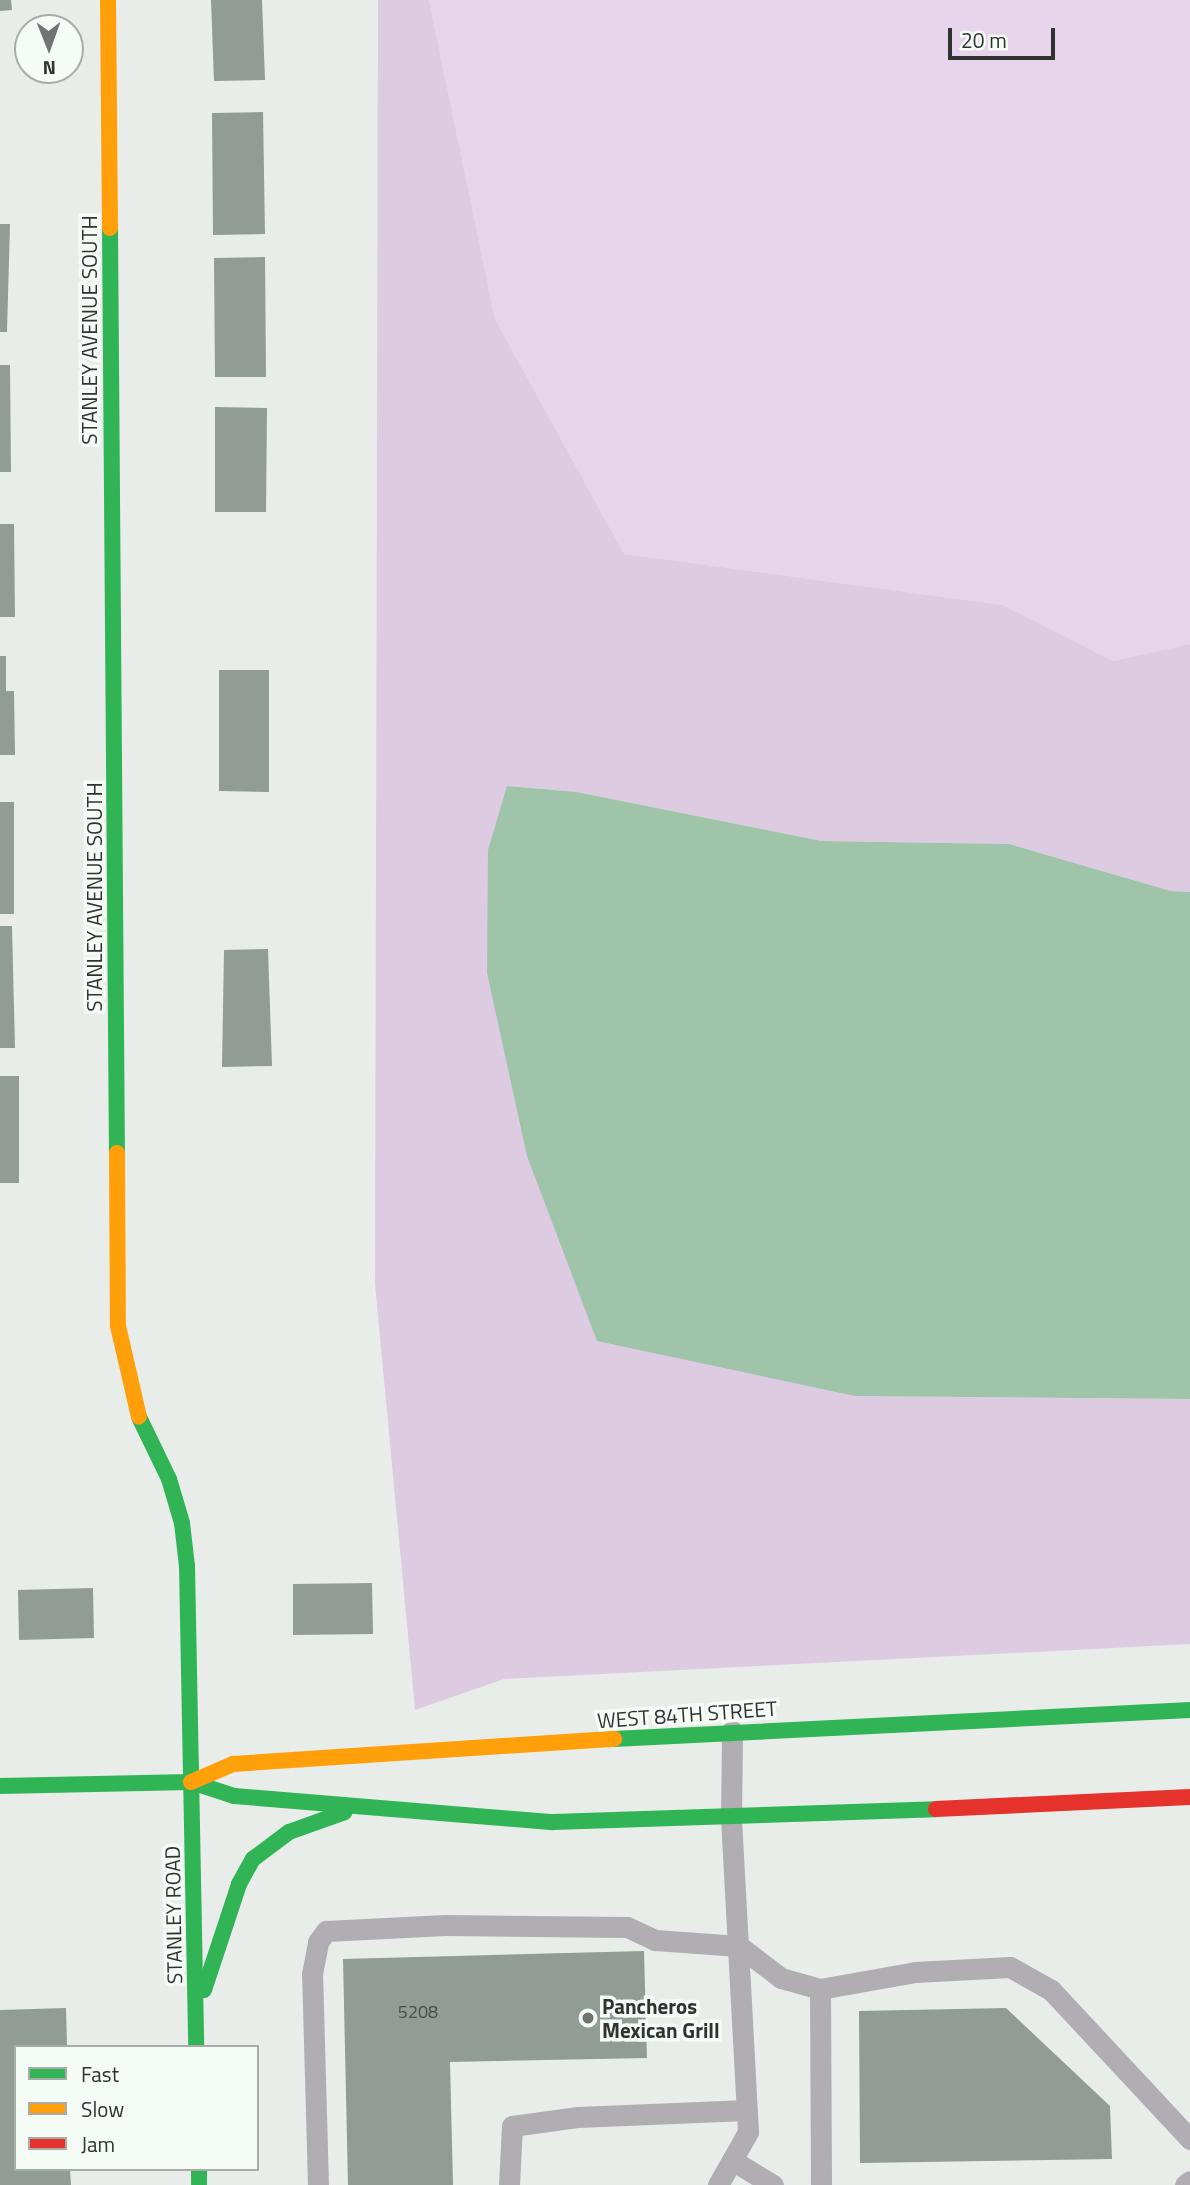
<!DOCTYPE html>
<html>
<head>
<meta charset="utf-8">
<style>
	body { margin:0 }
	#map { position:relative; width:1190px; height:2185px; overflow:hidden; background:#e8edea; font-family:"Titillium Web",sans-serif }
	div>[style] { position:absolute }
	.green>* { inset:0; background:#e6d4eb }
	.forest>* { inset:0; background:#ddcbe2 }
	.water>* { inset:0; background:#9fc4aa }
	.building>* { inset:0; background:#919c95 }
	.lane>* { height:21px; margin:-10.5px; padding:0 10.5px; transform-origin:10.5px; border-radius:10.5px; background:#b1aeb3 }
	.fast>* { height:16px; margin:-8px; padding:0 8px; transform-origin:8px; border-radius:8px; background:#30b455 }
	.slow>* { height:16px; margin:-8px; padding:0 8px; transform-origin:8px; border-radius:8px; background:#ff9f0a }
	.jam>* { height:16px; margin:-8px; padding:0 8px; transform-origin:8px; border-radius:8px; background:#e5322d }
	.dots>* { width:19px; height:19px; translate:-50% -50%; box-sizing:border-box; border:4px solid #f5fcf6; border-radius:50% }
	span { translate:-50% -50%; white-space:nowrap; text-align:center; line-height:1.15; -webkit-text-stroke:7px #f5fcf6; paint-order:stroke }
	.number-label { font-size:18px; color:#494d4a }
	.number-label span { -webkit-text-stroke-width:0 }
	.street-label { font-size:21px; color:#313331 }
	.poi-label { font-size:21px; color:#313331; font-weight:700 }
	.left { translate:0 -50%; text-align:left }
	.legend { position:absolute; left:14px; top:2045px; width:245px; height:126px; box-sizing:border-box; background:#f5fcf6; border:2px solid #a7aca7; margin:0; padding:9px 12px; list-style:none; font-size:21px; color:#313331 }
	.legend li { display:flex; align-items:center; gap:14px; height:35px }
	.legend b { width:35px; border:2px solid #a7aca7 }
	.north { position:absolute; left:14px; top:14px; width:70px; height:70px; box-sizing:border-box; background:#f5fcf6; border:2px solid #a7aca7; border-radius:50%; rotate:179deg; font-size:19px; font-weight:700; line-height:28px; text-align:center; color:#313331 }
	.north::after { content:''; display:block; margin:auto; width:24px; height:32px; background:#717472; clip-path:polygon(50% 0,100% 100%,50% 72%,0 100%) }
	.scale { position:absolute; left:948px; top:28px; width:107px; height:32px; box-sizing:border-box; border:4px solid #313331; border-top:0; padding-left:9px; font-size:21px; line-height:24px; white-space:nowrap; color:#313331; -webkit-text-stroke:5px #f5fcf6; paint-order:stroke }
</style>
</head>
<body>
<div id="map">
	<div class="green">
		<div style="clip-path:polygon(429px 0,1190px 0,1190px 644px,1113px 661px,1003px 605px,624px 554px,495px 319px)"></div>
	</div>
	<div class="forest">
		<div style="clip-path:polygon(378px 0,429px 0,495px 319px,624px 554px,1003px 605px,1113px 661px,1190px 644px,1190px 892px,1171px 891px,1009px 844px,822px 841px,577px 792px,507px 786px,855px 1396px,1190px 1399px,1190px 1644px,504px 1679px,415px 1710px,375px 1284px)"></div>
	</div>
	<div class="water">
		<div style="clip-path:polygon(507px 786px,577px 792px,822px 841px,1009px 844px,1171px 891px,1190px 892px,1190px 1399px,855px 1396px,597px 1341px,527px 1156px,487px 973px,488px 850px)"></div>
	</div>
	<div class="building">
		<div style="clip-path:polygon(0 0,11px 0,12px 10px,0 11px)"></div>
		<div style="clip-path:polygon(211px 0,262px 0,265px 80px,214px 81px)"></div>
		<div style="clip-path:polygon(263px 112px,265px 234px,213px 235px,212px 113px)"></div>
		<div style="clip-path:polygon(0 224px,10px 224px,7px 332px,0 332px)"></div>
		<div style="clip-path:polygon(265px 257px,266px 377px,215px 377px,214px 258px)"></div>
		<div style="clip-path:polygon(0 365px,10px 365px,11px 472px,0 472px)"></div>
		<div style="clip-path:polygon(215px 407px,267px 408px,266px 512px,215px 512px)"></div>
		<div style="clip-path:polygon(0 524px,14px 524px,15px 617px,0 617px)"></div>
		<div style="clip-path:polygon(0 656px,6px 656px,6px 691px,14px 691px,15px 755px,0 755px)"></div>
		<div style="clip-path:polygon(219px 670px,269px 670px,269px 792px,219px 791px)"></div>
		<div style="clip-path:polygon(0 802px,14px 802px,14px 914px,0 914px)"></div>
		<div style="clip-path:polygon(0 926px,12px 926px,15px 1048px,0 1048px)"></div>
		<div style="clip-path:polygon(268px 949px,272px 1066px,222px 1067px,224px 950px)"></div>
		<div style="clip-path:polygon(0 1076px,19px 1076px,19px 1183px,0 1183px)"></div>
		<div style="clip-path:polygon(372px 1583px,373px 1634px,293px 1635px,293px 1584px)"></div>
		<div style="clip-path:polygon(93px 1588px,94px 1638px,19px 1640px,18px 1590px)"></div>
		<div style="clip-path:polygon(644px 1951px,647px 2058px,450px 2062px,453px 2185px,348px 2185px,343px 1959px)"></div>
		<div style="clip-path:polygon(66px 2008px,67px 2047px,16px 2047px,16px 2169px,70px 2169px,71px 2185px,0 2185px,0 2010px)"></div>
		<div style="clip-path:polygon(1006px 2008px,1110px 2106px,1112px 2159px,860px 2163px,859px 2011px)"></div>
	</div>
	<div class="lane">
		<div style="left:820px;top:1989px;width:196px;rotate:89.7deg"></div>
		<div style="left:732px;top:2160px;width:48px;rotate:31.4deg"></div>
		<div style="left:318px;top:2185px;width:211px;rotate:-91.6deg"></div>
		<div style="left:312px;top:1974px;width:33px;rotate:-79deg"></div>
		<div style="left:318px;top:1942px;width:14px;rotate:-54deg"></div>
		<div style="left:326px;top:1931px;width:119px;rotate:-2.9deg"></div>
		<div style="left:445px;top:1925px;width:182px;rotate:0.6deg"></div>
		<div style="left:627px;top:1927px;width:31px;rotate:25deg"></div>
		<div style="left:655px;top:1940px;width:84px;rotate:4.1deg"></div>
		<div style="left:739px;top:1946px;width:53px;rotate:37.3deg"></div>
		<div style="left:781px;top:1978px;width:41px;rotate:15.8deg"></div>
		<div style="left:820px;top:1989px;width:97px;rotate:-10.1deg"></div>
		<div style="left:915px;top:1972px;width:95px;rotate:-3deg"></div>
		<div style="left:1010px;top:1967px;width:47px;rotate:29.3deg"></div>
		<div style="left:1051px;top:1990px;width:204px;rotate:47deg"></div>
		<div style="left:509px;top:2185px;width:59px;rotate:-87.1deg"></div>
		<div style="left:512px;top:2126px;width:67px;rotate:-7.8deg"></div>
		<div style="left:578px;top:2117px;width:169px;rotate:-2.4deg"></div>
		<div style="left:718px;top:2185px;width:61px;rotate:-60.5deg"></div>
		<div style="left:748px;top:2132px;width:313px;rotate:-93.1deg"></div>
		<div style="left:731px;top:1819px;width:88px;rotate:-89.3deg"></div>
		<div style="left:1185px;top:2185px;width:6px;rotate:-39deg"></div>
	</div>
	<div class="fast">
		<div style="left:110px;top:228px;width:925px;rotate:89.57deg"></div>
		<div style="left:139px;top:1417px;width:69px;rotate:64.2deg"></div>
		<div style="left:169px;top:1479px;width:46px;rotate:73.5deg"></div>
		<div style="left:182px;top:1523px;width:43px;rotate:83.4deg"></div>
		<div style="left:187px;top:1566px;width:481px;rotate:88.9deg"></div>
		<div style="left:614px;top:1739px;width:577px;rotate:-2.88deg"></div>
		<div style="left:0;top:1786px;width:191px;rotate:-1.2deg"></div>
		<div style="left:191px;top:1782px;width:45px;rotate:18deg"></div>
		<div style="left:234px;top:1796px;width:320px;rotate:4.7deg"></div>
		<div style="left:553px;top:1822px;width:383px;rotate:-1.9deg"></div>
		<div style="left:204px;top:1990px;width:112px;rotate:-71.7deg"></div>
		<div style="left:239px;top:1884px;width:29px;rotate:-61deg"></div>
		<div style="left:253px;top:1859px;width:45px;rotate:-36.9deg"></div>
		<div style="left:289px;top:1832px;width:59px;rotate:-19.7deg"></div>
		<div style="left:199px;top:2169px;width:16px;rotate:90deg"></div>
	</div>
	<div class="slow">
		<div style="left:108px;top:0;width:228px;rotate:89.5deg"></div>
		<div style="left:117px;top:1153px;width:173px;rotate:89.7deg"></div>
		<div style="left:118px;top:1326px;width:93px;rotate:77deg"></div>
		<div style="left:191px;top:1782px;width:46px;rotate:-23.2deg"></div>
		<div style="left:233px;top:1764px;width:382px;rotate:-3.8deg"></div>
	</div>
	<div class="jam">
		<div style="left:936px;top:1809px;width:254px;rotate:-2.7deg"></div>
	</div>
	<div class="dots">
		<div style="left:588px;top:2018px;background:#717472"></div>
	</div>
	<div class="number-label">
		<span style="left:418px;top:2012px">5208</span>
	</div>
	<div class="street-label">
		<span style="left:89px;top:330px;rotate:-90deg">STANLEY AVENUE SOUTH</span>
		<span style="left:94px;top:897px;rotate:-90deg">STANLEY AVENUE SOUTH</span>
		<span style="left:687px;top:1714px;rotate:-4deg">WEST 84TH STREET</span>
		<span style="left:173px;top:1915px;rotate:-91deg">STANLEY ROAD</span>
	</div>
	<div class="poi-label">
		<span class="left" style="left:602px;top:2018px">Pancheros<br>Mexican Grill</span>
	</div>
	<ul class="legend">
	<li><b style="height:9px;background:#30b455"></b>Fast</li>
	<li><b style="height:9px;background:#ff9f0a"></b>Slow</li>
	<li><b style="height:9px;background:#e5322d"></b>Jam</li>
	</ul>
	<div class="north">N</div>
	<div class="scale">20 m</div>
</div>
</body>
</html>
